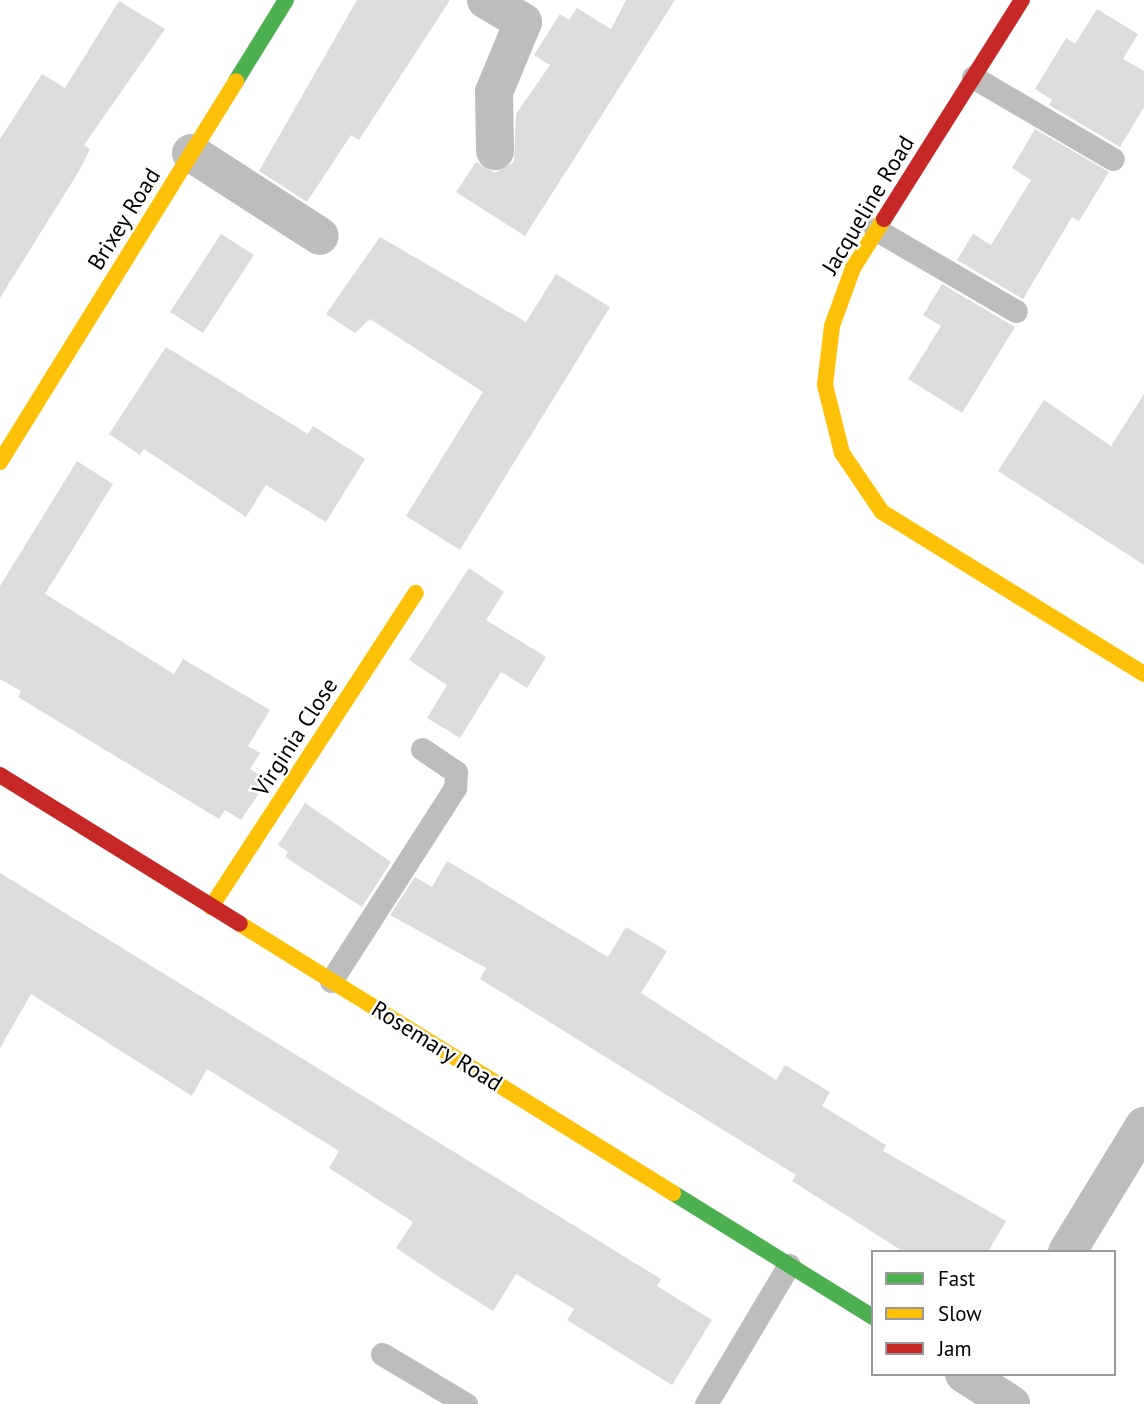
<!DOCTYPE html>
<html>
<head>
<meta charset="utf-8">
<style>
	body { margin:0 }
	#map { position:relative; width:1144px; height:1404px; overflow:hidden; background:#fff; font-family:"PT Sans",sans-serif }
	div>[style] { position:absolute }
	.building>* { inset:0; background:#dcdcdc }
	.lane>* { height:23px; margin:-11.5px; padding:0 11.5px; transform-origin:11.5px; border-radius:11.5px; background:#bdbdbd }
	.street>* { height:38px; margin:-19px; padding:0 19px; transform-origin:19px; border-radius:19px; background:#bdbdbd }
	.fast>* { height:16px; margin:-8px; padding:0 8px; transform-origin:8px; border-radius:8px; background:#4caf50 }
	.slow>* { height:16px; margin:-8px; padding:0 8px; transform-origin:8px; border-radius:8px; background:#ffc107 }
	.jam>* { height:16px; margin:-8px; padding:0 8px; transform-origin:8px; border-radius:8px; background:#c62828 }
	span { translate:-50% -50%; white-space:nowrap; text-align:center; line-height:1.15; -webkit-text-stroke:5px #fff; paint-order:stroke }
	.street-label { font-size:23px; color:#000 }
	.legend { position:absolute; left:871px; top:1250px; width:245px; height:126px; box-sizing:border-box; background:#fff; border:2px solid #999; margin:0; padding:9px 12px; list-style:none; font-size:21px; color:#000 }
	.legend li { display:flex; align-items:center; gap:14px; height:35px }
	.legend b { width:35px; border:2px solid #999 }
</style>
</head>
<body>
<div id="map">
	<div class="building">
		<div style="clip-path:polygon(357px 0,450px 0,359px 140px,351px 135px,307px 202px,259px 171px)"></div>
		<div style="clip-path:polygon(626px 0,675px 0,525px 236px,456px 192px,476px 162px,495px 173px,514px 162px,516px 114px,550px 65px,534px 55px,560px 14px,569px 20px,577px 8px,611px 29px)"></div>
		<div style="clip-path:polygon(119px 1px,165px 29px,84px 145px,90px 149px,79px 171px,0 298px,0 139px,42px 74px,65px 88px)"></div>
		<div style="clip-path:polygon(1097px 9px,1138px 34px,1123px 59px,1144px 71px,1144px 107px,1120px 147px,1049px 105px,1052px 100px,1035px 89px,1066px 38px,1075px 44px)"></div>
		<div style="clip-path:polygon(1035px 129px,1109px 172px,1079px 221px,1072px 217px,1023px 299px,957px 260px,973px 234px,991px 245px,1031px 180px,1012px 168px)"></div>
		<div style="clip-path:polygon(221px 234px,254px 255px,203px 333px,170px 312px)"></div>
		<div style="clip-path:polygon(380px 237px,526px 322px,556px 274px,610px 307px,460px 550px,406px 516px,483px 392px,370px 319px,355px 333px,326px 314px)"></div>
		<div style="clip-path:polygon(942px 284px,1015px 327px,962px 413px,908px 379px,941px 326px,923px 315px)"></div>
		<div style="clip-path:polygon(166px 347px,308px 434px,313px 426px,365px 459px,326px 522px,266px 485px,246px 517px,144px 449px,140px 455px,109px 434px)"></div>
		<div style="clip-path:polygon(1144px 394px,1144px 565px,998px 471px,1044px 400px,1111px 446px)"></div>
		<div style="clip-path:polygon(77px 461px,113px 484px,45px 594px,174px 674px,183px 659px,270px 710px,248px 746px,260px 753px,250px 769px,268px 780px,241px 820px,225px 810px,219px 819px,18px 697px,21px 691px,0 679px,0 586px)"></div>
		<div style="clip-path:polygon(469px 568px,504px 592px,486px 620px,546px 657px,527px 688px,501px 672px,460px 738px,427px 718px,447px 685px,409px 660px)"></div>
		<div style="clip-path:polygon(305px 803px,391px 862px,362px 907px,285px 857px,288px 852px,278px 845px)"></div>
		<div style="clip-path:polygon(447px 861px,608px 957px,626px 927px,667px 951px,641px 993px,776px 1080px,785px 1065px,830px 1092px,822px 1106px,886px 1145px,883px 1151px,1006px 1221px,988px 1252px,904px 1252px,792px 1181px,796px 1175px,480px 979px,486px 968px,390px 915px,415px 877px,432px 887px)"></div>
		<div style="clip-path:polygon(0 873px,661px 1279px,657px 1286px,712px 1320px,672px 1385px,567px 1320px,574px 1309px,516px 1274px,493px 1311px,447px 1282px,396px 1248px,413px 1222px,329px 1168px,339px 1151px,207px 1069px,192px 1096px,31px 994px,0 1048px)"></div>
	</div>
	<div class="lane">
		<div style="left:973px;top:77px;width:162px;rotate:30.4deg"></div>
		<div style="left:875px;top:229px;width:163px;rotate:30.2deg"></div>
		<div style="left:331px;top:981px;width:229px;rotate:-57.3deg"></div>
		<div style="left:455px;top:788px;width:16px;rotate:-86deg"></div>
		<div style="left:456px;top:772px;width:41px;rotate:-145.9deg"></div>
		<div style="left:382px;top:1354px;width:98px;rotate:30.8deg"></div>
		<div style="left:706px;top:1404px;width:162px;rotate:-59.2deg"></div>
	</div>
	<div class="street">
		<div style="left:486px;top:0;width:43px;rotate:30.7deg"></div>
		<div style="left:523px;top:22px;width:76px;rotate:112.5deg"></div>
		<div style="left:494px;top:92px;width:59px;rotate:89deg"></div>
		<div style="left:191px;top:153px;width:153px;rotate:32.8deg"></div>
		<div style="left:1067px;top:1252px;width:148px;rotate:-58.6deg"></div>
		<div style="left:964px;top:1374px;width:56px;rotate:32.6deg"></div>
	</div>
	<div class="fast">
		<div style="left:236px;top:81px;width:95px;rotate:-58.3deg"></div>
		<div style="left:673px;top:1193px;width:235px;rotate:31.8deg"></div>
	</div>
	<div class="slow">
		<div style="left:884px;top:219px;width:58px;rotate:122.3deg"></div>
		<div style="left:853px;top:268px;width:62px;rotate:109.9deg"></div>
		<div style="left:832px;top:326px;width:59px;rotate:96.8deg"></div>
		<div style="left:825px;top:385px;width:70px;rotate:76deg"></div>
		<div style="left:842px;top:453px;width:71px;rotate:55.9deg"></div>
		<div style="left:882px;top:512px;width:308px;rotate:31.7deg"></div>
		<div style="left:0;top:462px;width:448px;rotate:-58.2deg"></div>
		<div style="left:211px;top:907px;width:375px;rotate:-56.9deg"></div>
		<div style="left:240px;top:924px;width:510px;rotate:31.85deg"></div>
	</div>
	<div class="jam">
		<div style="left:884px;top:219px;width:259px;rotate:-57.8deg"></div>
		<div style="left:0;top:775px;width:282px;rotate:31.8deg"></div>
	</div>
	<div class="street-label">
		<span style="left:868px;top:205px;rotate:-59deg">Jacqueline Road</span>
		<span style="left:124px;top:219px;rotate:-58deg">Brixey Road</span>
		<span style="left:295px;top:737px;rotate:-57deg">Virginia Close</span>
		<span style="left:437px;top:1046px;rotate:32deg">Rosemary Road</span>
	</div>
	<ul class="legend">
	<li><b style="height:9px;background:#4caf50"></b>Fast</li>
	<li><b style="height:9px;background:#ffc107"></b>Slow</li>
	<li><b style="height:9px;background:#c62828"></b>Jam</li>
	</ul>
</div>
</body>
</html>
